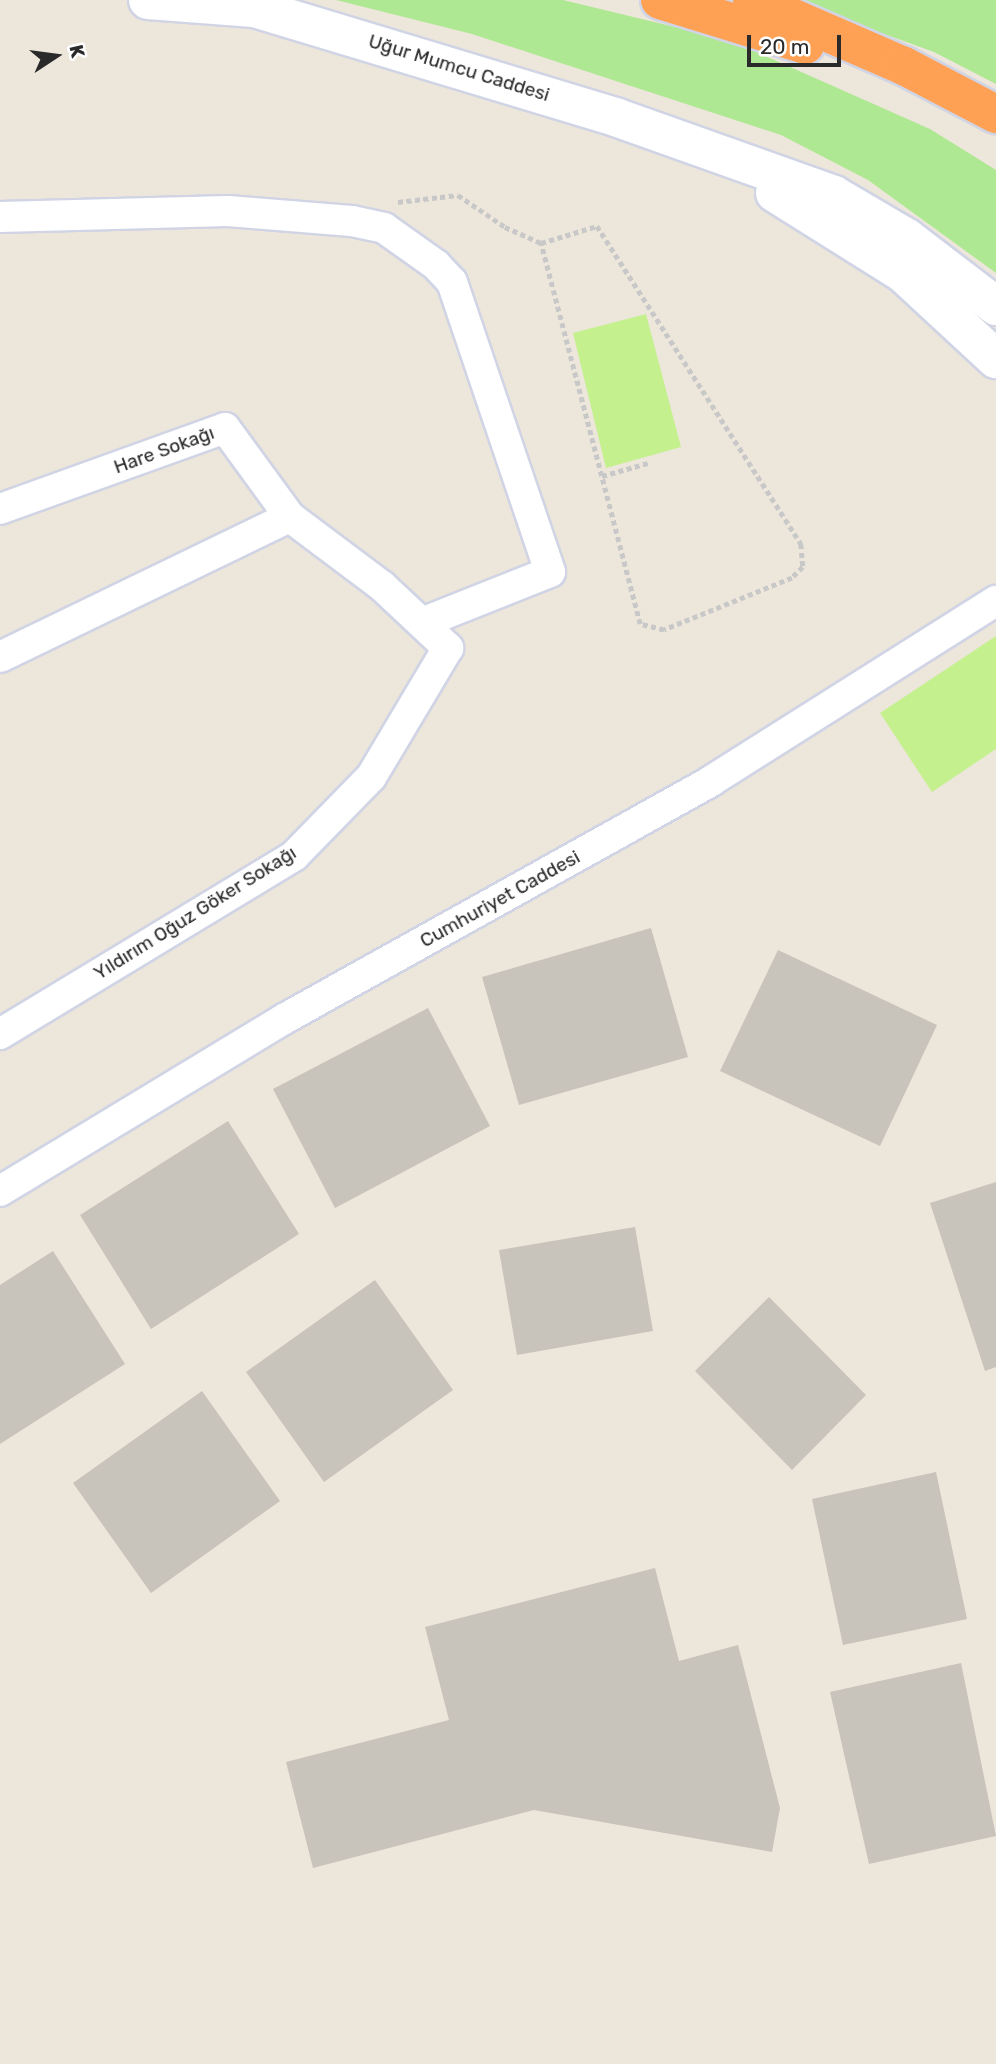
<!DOCTYPE html>
<html>
<head>
<meta charset="utf-8">
<style>
	body { margin:0 }
	#map { position:relative; width:996px; height:2064px; overflow:hidden; background:#ede6db; font-family:Rubik,sans-serif }
	div>[style] { position:absolute }
	.green>* { inset:0; background:#afe893 }
	.pitch>* { inset:0; background:#c5f08e }
	.building>* { inset:0; background:#c8c3bb }
	.path>* { height:4.5px; margin-top:-2.25px; transform-origin:0; background:repeating-linear-gradient(90deg,#c8c8c8 0 5px,transparent 0 8.5px) }
	.roads { filter:drop-shadow(2px 0 #d0d4e4) drop-shadow(-2px 0 #d0d4e4) drop-shadow(0 2px #d0d4e4) drop-shadow(0 -2px #d0d4e4) }
	.street>* { height:30px; margin:-15px; padding:0 15px; transform-origin:15px; border-radius:15px; background:#fff }
	.secondary>* { height:38px; margin:-19px; padding:0 19px; transform-origin:19px; border-radius:19px; background:#fff }
	.highway>* { height:38px; margin:-19px; padding:0 19px; transform-origin:19px; border-radius:19px; background:#ffa154 }
	span { translate:-50% -50%; white-space:nowrap; text-align:center; line-height:1.15; -webkit-text-stroke:5px #fff; paint-order:stroke }
	.street-label { font-size:19px; color:#2a2a2a }
	.north { position:absolute; left:21px; top:21px; width:70px; height:70px; -webkit-text-stroke:5px #fff; paint-order:stroke; rotate:77deg; font-size:19px; font-weight:700; line-height:28px; text-align:center; color:#2a2a2a }
	.north::after { content:''; display:block; margin:auto; width:24px; height:32px; background:#2a2a2a; clip-path:polygon(50% 0,100% 100%,50% 72%,0 100%) }
	.scale { position:absolute; left:747px; top:35px; width:94px; height:32px; box-sizing:border-box; border:4px solid #2a2a2a; border-top:0; padding-left:9px; font-size:21px; line-height:24px; white-space:nowrap; color:#2a2a2a; -webkit-text-stroke:5px #fff; paint-order:stroke }
</style>
</head>
<body>
<div id="map">
	<div class="green">
		<div style="clip-path:polygon(336px 0,563px 0,729px 40px,930px 129px,996px 170px,996px 273px,868px 180px,781px 135px,472px 34px)"></div>
		<div style="clip-path:polygon(790px 0,996px 0,996px 84px,934px 52px)"></div>
	</div>
	<div class="pitch">
		<div style="clip-path:polygon(646px 314px,681px 447px,606px 468px,573px 333px)"></div>
		<div style="clip-path:polygon(996px 636px,996px 749px,932px 792px,880px 713px)"></div>
	</div>
	<div class="building">
		<div style="clip-path:polygon(651px 928px,688px 1057px,519px 1105px,482px 977px)"></div>
		<div style="clip-path:polygon(778px 950px,937px 1025px,880px 1146px,720px 1071px)"></div>
		<div style="clip-path:polygon(428px 1008px,490px 1126px,335px 1208px,273px 1089px)"></div>
		<div style="clip-path:polygon(228px 1121px,299px 1234px,151px 1329px,80px 1215px)"></div>
		<div style="clip-path:polygon(996px 1182px,996px 1367px,985px 1371px,930px 1203px)"></div>
		<div style="clip-path:polygon(635px 1227px,653px 1331px,517px 1355px,499px 1250px)"></div>
		<div style="clip-path:polygon(53px 1251px,125px 1364px,0 1444px,0 1285px)"></div>
		<div style="clip-path:polygon(375px 1280px,453px 1390px,324px 1482px,246px 1372px)"></div>
		<div style="clip-path:polygon(769px 1297px,866px 1395px,792px 1470px,695px 1371px)"></div>
		<div style="clip-path:polygon(202px 1391px,280px 1501px,151px 1593px,73px 1483px)"></div>
		<div style="clip-path:polygon(936px 1472px,967px 1619px,843px 1645px,812px 1499px)"></div>
		<div style="clip-path:polygon(655px 1568px,679px 1661px,738px 1645px,780px 1808px,772px 1852px,534px 1810px,313px 1868px,286px 1762px,449px 1720px,425px 1627px)"></div>
		<div style="clip-path:polygon(961px 1663px,996px 1836px,869px 1864px,830px 1692px)"></div>
	</div>
	<div class="path">
		<div style="left:398px;top:202px;width:60px;rotate:-6.7deg"></div>
		<div style="left:458px;top:195px;width:57px;rotate:34.2deg"></div>
		<div style="left:505px;top:227px;width:39px;rotate:24deg"></div>
		<div style="left:541px;top:243px;width:59px;rotate:-16.9deg"></div>
		<div style="left:597px;top:226px;width:378px;rotate:57.3deg"></div>
		<div style="left:801px;top:544px;width:23px;rotate:85deg"></div>
		<div style="left:803px;top:567px;width:16px;rotate:135deg"></div>
		<div style="left:792px;top:578px;width:138px;rotate:157.9deg"></div>
		<div style="left:664px;top:630px;width:25px;rotate:-166deg"></div>
		<div style="left:640px;top:624px;width:394px;rotate:-104.6deg"></div>
		<div style="left:602px;top:476px;width:48px;rotate:-15.8deg"></div>
	</div>
	<div class="roads">
		<div class="street">
			<div style="left:0;top:217px;width:228px;rotate:-1.5deg"></div>
			<div style="left:228px;top:211px;width:124px;rotate:4.6deg"></div>
			<div style="left:352px;top:221px;width:33px;rotate:12deg"></div>
			<div style="left:384px;top:228px;width:64px;rotate:35.4deg"></div>
			<div style="left:436px;top:265px;width:23px;rotate:47deg"></div>
			<div style="left:452px;top:282px;width:306px;rotate:71.3deg"></div>
			<div style="left:550px;top:572px;width:138px;rotate:158.3deg"></div>
			<div style="left:0;top:509px;width:239px;rotate:-19.8deg"></div>
			<div style="left:225px;top:428px;width:110px;rotate:53.9deg"></div>
			<div style="left:290px;top:517px;width:115px;rotate:36.9deg"></div>
			<div style="left:382px;top:586px;width:91px;rotate:43.2deg"></div>
			<div style="left:448px;top:648px;width:150px;rotate:120.8deg"></div>
			<div style="left:371px;top:777px;width:110px;rotate:134.3deg"></div>
			<div style="left:294px;top:856px;width:344px;rotate:148.8deg"></div>
			<div style="left:0;top:657px;width:322px;rotate:-25.8deg"></div>
			<div style="left:0;top:1191px;width:332px;rotate:-31.2deg"></div>
			<div style="left:284px;top:1019px;width:489px;rotate:-29.1deg"></div>
			<div style="left:711px;top:781px;width:337px;rotate:-32.3deg"></div>
		</div>
		<div class="secondary">
			<div style="left:148px;top:0;width:103px;rotate:4.4deg"></div>
			<div style="left:228px;top:0;width:407px;rotate:16.8deg"></div>
			<div style="left:618px;top:118px;width:229px;rotate:19.6deg"></div>
			<div style="left:834px;top:195px;width:85px;rotate:30.5deg"></div>
			<div style="left:907px;top:238px;width:112px;rotate:37.4deg"></div>
			<div style="left:775px;top:193px;width:151px;rotate:32deg"></div>
			<div style="left:903px;top:273px;width:127px;rotate:42.8deg"></div>
		</div>
		<div class="highway">
			<div style="left:660px;top:0;width:152px;rotate:17.2deg"></div>
			<div style="left:752px;top:0;width:166px;rotate:23.5deg"></div>
			<div style="left:904px;top:66px;width:104px;rotate:27.6deg"></div>
		</div>
	</div>
	<div class="street-label">
		<span style="left:459px;top:68px;rotate:17deg">Uğur Mumcu Caddesi</span>
		<span style="left:164px;top:450px;rotate:-20deg">Hare Sokağı</span>
		<span style="left:500px;top:899px;rotate:-29deg">Cumhuriyet Caddesi</span>
		<span style="left:195px;top:913px;rotate:-32deg">Yıldırım Oğuz Göker Sokağı</span>
	</div>
	<div class="north">K</div>
	<div class="scale">20 m</div>
</div>
</body>
</html>
